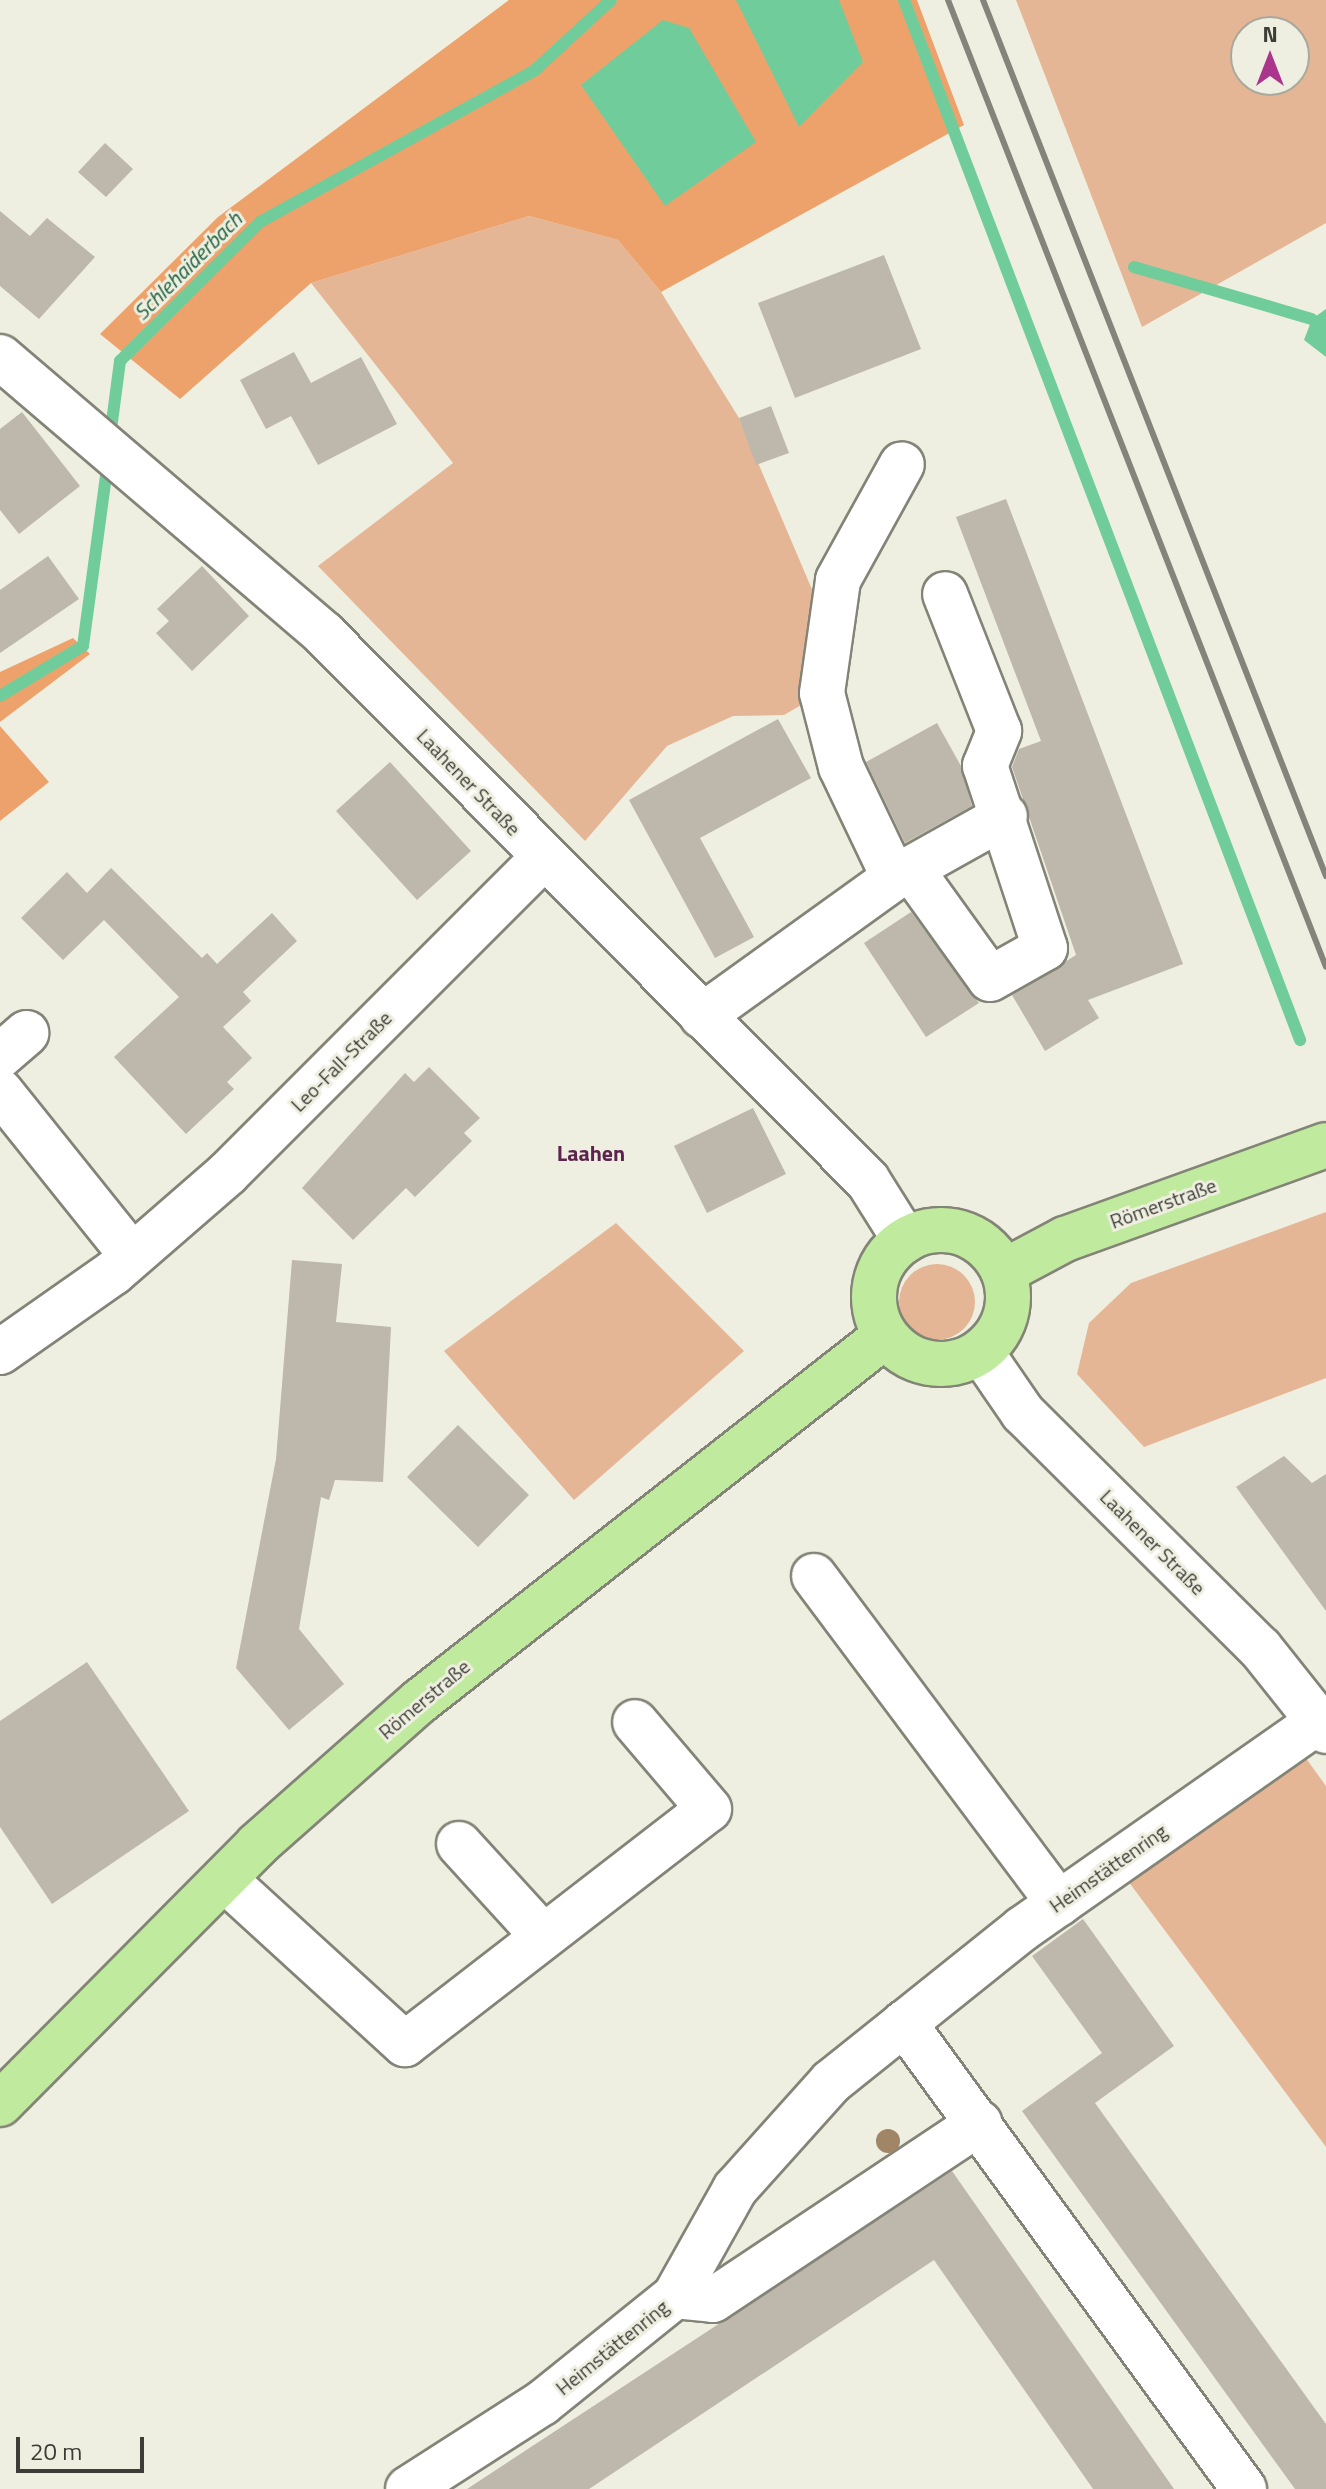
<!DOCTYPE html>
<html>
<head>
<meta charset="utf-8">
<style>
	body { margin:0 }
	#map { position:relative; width:1326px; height:2489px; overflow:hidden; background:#efefe1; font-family:"Titillium Web",sans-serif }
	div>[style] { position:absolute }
	.green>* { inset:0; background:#e5b695 }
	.round { border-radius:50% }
	.forest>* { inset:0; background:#eda26b }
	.water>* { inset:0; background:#70cd9b }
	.stream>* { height:12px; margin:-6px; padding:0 6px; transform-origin:6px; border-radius:6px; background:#70cd9b }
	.building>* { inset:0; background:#beb7ab }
	.roads { filter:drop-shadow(2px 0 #838477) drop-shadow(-2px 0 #838477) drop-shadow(0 2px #838477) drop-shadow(0 -2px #838477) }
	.minor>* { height:44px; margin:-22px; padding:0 22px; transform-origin:22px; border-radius:22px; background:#fff }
	.major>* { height:44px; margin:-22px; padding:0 22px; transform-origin:22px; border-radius:22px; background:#c0eb9e }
	.major>.ring { margin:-22px; padding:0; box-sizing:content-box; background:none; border:44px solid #c0eb9e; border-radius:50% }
	.rail>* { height:6px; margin:-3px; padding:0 3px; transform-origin:3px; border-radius:3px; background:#84847b }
	.trees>* { width:24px; height:24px; margin:-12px; border-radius:50%; background:#a08566 }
	span { translate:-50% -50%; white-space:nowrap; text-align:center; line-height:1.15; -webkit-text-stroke:6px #efefe1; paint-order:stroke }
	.street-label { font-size:20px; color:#3d3d38 }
	.water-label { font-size:22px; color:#216444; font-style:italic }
	.neighbourhood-label { font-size:22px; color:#5d244d; font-weight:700 }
	.north { position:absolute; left:1230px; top:16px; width:80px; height:80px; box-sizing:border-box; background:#efefe1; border:2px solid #a8a89d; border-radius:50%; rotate:0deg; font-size:22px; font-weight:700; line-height:32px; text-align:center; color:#3d3d38 }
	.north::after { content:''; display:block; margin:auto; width:28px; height:36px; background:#ab358c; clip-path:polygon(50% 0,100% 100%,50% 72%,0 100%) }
	.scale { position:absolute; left:16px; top:2437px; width:128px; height:36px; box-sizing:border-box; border:4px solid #3d3d38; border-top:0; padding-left:10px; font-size:24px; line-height:28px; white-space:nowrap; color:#3d3d38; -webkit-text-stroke:6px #efefe1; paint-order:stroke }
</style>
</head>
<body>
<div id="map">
	<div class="green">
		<div style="clip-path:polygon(evenodd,1016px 0,1326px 0,1326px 223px,1142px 327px,1016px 0,1246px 32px,1294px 32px,1294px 80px,1246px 80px,1246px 32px)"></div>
		<div style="clip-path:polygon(529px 216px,618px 240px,661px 292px,739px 418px,831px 634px,822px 693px,784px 715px,733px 716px,667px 746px,585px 841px,318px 566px,453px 463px,311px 283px)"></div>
		<div style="clip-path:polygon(1326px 1212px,1326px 1378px,1144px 1447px,1077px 1374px,1089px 1323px,1131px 1283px)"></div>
		<div style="clip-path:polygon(616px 1223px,744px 1351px,574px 1500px,444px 1351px)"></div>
		<div class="round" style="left:899px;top:1264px;width:76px;height:76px"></div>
		<div style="clip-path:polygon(1300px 1750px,1326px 1786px,1326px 2147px,1128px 1881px)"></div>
	</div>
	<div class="forest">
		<div style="clip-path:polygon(509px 0,917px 0,964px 125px,661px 292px,618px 240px,529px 216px,311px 283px,180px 399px,100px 334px,218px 217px)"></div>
		<div style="clip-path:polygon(73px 638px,90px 654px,0 722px,0 672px)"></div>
		<div style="clip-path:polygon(0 726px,49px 782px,0 821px)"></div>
	</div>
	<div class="water">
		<div style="clip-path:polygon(736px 0,839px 0,863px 62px,799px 127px)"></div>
		<div style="clip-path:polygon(663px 20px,689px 28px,756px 142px,665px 206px,581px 85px)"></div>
		<div style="clip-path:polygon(1326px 309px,1326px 357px,1304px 340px,1312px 319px)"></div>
	</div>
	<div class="stream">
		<div style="left:904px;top:0;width:1113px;rotate:69.15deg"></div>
		<div style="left:1134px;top:267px;width:185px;rotate:16.3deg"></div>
		<div style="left:110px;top:437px;width:77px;rotate:-82.5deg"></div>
		<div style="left:120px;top:361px;width:197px;rotate:-44.8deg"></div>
		<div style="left:260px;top:222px;width:314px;rotate:-28.9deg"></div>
		<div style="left:535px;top:70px;width:103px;rotate:-42.6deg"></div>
		<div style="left:0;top:696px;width:97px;rotate:-31.1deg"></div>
		<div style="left:83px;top:646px;width:188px;rotate:-82.3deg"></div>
	</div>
	<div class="building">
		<div style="clip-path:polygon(105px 143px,133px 169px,106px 197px,78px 172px)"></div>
		<div style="clip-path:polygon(0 211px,30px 236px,47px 218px,95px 257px,39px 319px,0 286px)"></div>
		<div style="clip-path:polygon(884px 255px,921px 349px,795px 398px,758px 303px)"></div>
		<div style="clip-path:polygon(294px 352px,311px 383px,361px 357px,397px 424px,318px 465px,291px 416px,266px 429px,240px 380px)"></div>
		<div style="clip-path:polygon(771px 406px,789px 453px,756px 465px,739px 418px)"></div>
		<div style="clip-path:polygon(22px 412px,80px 486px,19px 534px,0 510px,0 429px)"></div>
		<div style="clip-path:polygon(1006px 499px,1183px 964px,1088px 1000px,1099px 1018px,1045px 1051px,1012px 995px,1076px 955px,1012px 767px,1019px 749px,1041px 741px,956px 517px)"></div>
		<div style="clip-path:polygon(48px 556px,79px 599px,0 653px,0 590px)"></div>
		<div style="clip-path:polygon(202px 566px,249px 616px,192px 671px,156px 633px,169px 621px,157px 609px)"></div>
		<div style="clip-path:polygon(778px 719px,811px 778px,700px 838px,754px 937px,715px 958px,629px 800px)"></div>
		<div style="clip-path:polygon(937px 723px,961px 766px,972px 806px,905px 843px,866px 762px)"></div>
		<div style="clip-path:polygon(390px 762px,471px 851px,417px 900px,336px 811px)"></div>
		<div style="clip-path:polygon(111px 868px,202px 958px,207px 953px,217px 964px,272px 913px,297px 941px,243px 992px,251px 1001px,223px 1027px,252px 1058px,227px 1082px,234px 1089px,186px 1134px,114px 1057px,179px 997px,104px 920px,63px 960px,21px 918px,67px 872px,87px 893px)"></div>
		<div style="clip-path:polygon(911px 912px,979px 1003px,926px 1037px,864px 943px)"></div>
		<div style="clip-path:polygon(429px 1067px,480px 1118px,464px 1133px,472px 1141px,415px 1197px,406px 1188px,353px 1240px,302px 1188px,405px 1073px,414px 1082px)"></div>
		<div style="clip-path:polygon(753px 1108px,786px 1174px,707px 1213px,674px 1146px)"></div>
		<div style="clip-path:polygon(292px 1260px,342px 1264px,336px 1322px,391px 1327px,383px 1482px,335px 1480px,329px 1500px,321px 1497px,299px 1629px,344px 1684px,289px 1730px,236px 1668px,276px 1459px)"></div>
		<div style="clip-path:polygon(458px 1425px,529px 1495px,478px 1547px,407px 1477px)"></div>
		<div style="clip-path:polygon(1284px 1456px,1312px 1483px,1326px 1474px,1326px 1611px,1236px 1487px)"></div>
		<div style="clip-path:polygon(87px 1662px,189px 1811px,52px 1904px,0 1827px,0 1721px)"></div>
		<div style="clip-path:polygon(1083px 1919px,1174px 2046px,1095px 2103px,1326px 2424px,1326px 2489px,1295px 2489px,1022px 2111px,1102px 2053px,1032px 1956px)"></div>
		<div style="clip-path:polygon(952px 2171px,1174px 2489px,1093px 2489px,934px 2260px,589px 2489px,467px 2489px)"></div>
	</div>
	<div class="roads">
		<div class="minor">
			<div style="left:0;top:357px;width:426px;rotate:40.5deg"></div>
			<div style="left:324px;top:634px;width:771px;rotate:45.16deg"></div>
			<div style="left:868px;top:1181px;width:70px;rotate:57.9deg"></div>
			<div style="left:911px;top:869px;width:135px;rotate:54.3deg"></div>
			<div style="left:990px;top:979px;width:63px;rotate:-29.4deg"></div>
			<div style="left:1045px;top:948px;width:192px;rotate:-108.2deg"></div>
			<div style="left:985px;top:766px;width:38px;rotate:-68deg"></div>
			<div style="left:999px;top:731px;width:147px;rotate:-111.5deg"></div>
			<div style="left:894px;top:878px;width:123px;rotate:-115.5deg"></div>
			<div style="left:841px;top:767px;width:76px;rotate:-104.4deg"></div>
			<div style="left:822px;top:693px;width:114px;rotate:-81.9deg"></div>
			<div style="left:838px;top:580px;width:132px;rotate:-61.1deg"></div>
			<div style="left:702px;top:1016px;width:236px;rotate:-35.7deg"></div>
			<div style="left:894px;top:878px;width:127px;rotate:-29.2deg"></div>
			<div style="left:0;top:1056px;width:35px;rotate:-41deg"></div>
			<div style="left:0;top:1091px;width:208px;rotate:51.3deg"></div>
			<div style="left:0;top:1352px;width:138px;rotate:-35deg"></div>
			<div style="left:113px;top:1273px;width:152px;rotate:-41deg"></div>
			<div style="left:228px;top:1173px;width:445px;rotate:-45deg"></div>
			<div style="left:981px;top:1352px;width:74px;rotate:55.5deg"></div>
			<div style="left:1023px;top:1413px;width:334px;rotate:44.8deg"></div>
			<div style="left:1260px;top:1648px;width:106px;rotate:51.5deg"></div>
			<div style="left:814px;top:1576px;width:409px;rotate:53.2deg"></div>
			<div style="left:459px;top:1844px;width:125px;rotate:47.6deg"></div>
			<div style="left:224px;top:1879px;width:245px;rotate:42.4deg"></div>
			<div style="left:405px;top:2044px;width:384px;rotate:-37.7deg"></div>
			<div style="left:709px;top:1809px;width:114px;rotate:-130.4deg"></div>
			<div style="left:904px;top:2023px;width:577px;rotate:53.88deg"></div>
			<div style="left:675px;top:2296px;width:38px;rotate:6deg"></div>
			<div style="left:713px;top:2300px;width:320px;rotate:-33.6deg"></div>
			<div style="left:408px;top:2489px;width:159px;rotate:-32.7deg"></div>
			<div style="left:542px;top:2403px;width:171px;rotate:-38.8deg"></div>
			<div style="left:675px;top:2296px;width:123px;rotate:-60.7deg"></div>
			<div style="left:735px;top:2189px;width:144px;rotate:-48.1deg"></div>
			<div style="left:831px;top:2082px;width:245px;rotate:-38.7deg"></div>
			<div style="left:1022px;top:1929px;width:363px;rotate:-35deg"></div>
		</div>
		<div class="major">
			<div class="ring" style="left:874px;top:1230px;width:90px;height:90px"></div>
			<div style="left:1005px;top:1271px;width:68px;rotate:-28.1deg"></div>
			<div style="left:1065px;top:1239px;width:277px;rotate:-19.8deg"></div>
			<div style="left:0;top:2104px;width:365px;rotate:-45.2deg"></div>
			<div style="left:257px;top:1845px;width:217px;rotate:-41.5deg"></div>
			<div style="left:420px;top:1701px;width:591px;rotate:-38.13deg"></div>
		</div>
	</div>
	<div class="rail">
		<div style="left:948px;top:0;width:1038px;rotate:68.65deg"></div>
		<div style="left:983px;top:0;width:941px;rotate:68.62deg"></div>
	</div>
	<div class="trees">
		<div style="left:888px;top:2141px"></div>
	</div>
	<div class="street-label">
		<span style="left:469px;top:782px;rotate:46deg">Laahener Straße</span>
		<span style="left:341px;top:1061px;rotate:-45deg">Leo-Fall-Straße</span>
		<span style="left:1163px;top:1203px;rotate:-20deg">Römerstraße</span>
		<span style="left:1153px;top:1542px;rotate:45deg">Laahener Straße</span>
		<span style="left:424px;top:1699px;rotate:-40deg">Römerstraße</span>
		<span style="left:1108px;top:1868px;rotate:-35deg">Heimstättenring</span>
		<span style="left:612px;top:2347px;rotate:-39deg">Heimstättenring</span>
	</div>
	<div class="water-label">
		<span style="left:188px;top:266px;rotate:-45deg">Schlehaiderbach</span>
	</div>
	<div class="neighbourhood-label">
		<span style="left:591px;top:1154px">Laahen</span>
	</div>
	<div class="north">N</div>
	<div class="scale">20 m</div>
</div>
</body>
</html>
